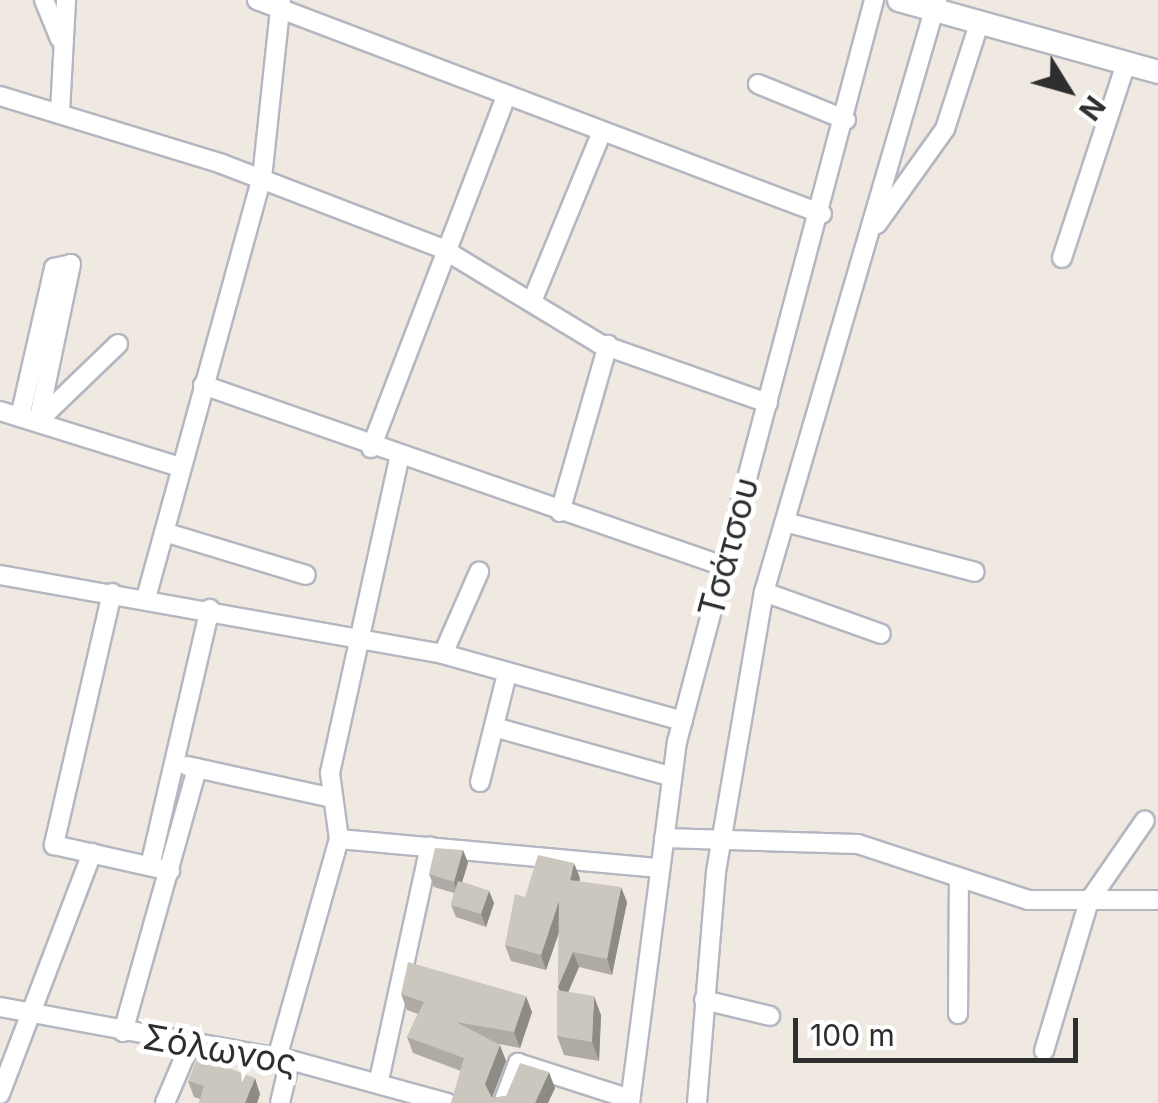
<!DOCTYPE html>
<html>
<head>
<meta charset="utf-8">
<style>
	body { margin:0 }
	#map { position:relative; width:1158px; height:1103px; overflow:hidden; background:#efe9e1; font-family:Inter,sans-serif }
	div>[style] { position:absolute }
	.roads { filter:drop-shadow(2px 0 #b4b7c1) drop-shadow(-2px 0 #b4b7c1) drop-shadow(0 2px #b4b7c1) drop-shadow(0 -2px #b4b7c1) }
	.minor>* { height:18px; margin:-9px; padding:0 9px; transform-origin:9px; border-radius:9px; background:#fff }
	.tertiary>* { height:22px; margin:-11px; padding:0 11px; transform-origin:11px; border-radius:11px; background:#fff }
	.wall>* { inset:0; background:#afaba4 }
	.shaded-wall>* { inset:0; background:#8e8b86 }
	.building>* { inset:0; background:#cbc7bf }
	span { translate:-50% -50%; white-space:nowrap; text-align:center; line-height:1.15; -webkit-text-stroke:10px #fff; paint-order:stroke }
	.street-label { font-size:35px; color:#2e2e2e }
	.north { position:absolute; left:1018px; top:40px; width:100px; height:100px; -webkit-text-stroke:8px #fff; paint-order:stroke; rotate:127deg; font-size:28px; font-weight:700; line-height:40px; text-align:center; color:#2e2e2e }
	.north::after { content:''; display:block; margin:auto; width:35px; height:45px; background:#2e2e2e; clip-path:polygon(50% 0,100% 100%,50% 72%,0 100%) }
	.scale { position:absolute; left:793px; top:1018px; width:285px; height:45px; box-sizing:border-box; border:5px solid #2e2e2e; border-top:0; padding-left:12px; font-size:30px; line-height:35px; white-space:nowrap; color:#2e2e2e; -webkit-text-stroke:8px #fff; paint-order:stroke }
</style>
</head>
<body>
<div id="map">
	<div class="roads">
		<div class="minor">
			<div style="left:44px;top:0;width:42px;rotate:67.7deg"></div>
			<div style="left:257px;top:0;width:604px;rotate:20.74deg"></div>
			<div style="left:758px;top:84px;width:95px;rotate:22.2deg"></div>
			<div style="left:0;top:96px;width:232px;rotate:17deg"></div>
			<div style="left:222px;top:164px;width:237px;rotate:21deg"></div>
			<div style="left:443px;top:249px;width:184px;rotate:31.2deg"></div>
			<div style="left:600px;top:344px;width:178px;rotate:19.4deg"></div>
			<div style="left:60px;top:112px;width:112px;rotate:-86.9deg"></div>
			<div style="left:877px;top:224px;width:117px;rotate:-54.4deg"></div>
			<div style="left:945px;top:129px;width:107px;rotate:-72.1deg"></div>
			<div style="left:1062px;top:258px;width:205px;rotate:-71.8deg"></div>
			<div style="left:533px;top:299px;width:178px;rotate:-67.6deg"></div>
			<div style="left:203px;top:385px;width:551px;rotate:19.19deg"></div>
			<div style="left:0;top:411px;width:189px;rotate:17.3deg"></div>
			<div style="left:20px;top:417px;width:153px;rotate:-77.1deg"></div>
			<div style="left:54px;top:268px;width:17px;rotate:-13deg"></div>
			<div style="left:71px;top:264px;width:161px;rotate:101.8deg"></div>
			<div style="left:38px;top:421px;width:111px;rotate:-43.9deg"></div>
			<div style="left:371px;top:448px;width:374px;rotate:-69deg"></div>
			<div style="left:560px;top:512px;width:174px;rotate:-74deg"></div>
			<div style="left:785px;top:522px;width:196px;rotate:14.7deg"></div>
			<div style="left:164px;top:532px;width:148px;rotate:16.8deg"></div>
			<div style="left:0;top:575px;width:450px;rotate:10.1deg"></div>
			<div style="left:443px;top:654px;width:249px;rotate:15.6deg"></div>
			<div style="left:764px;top:592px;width:124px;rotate:19.7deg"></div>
			<div style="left:112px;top:593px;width:259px;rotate:103deg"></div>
			<div style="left:54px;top:845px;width:119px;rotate:12.6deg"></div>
			<div style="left:146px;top:598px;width:436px;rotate:-74.6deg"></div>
			<div style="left:262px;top:178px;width:179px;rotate:-83.9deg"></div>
			<div style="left:443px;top:654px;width:90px;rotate:-66.3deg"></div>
			<div style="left:494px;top:727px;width:183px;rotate:15.6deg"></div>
			<div style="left:187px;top:766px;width:144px;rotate:12.4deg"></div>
			<div style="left:480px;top:782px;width:111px;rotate:-76deg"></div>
			<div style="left:664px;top:838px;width:194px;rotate:1.8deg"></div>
			<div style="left:858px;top:844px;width:179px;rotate:18.2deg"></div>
			<div style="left:1028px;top:900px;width:130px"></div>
			<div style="left:339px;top:839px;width:319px;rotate:5.2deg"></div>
			<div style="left:150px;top:866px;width:264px;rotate:-76.9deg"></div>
			<div style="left:704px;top:1000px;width:68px;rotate:13.6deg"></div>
			<div style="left:0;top:1007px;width:295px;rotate:10.4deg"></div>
			<div style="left:290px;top:1060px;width:163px;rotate:15.3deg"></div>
			<div style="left:958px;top:1014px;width:134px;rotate:-89.6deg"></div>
			<div style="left:123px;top:1032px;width:274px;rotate:-74.3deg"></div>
			<div style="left:1044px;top:1051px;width:157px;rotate:-73.3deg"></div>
			<div style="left:1089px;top:901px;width:98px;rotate:-55.3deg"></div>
			<div style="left:277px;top:1058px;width:228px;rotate:-74.2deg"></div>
			<div style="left:339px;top:839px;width:67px;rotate:-97.8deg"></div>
			<div style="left:330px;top:773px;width:322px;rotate:-77.6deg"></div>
			<div style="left:379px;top:1080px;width:239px;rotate:-77.7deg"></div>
			<div style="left:0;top:1094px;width:258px;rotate:-69.1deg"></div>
			<div style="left:165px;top:1103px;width:64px;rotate:-67deg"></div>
			<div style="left:280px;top:1103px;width:44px;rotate:-76.9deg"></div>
			<div style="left:503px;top:1103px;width:43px;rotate:-69.4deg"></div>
			<div style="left:518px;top:1063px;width:118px;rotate:17.8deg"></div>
			<div style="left:630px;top:1103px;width:364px;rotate:-82.6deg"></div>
			<div style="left:677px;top:742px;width:768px;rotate:-75.13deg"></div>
			<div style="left:697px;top:1103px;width:232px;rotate:-85.3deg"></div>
			<div style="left:716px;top:872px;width:284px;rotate:-80.3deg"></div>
			<div style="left:764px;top:592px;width:617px;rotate:-73.71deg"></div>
		</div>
		<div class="tertiary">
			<div style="left:899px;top:0;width:269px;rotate:15.5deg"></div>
		</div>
	</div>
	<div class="wall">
		<div style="clip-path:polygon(463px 850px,468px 863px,462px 882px,489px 891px,494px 903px,486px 927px,456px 917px,451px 905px,454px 893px,434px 887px,429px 874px)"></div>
		<div style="clip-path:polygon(580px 878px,579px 881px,627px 902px,612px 975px,579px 967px,568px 992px,601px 1015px,599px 1061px,564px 1055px,557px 1036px,560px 991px,558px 987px,559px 933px,546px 970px,511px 961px,505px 945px,525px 897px)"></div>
		<div style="clip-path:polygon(401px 994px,532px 1012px,520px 1048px,499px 1044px,506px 1061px,492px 1098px,555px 1088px,548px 1103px,451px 1103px,461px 1071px,413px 1053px,407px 1037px,418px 1014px,407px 1010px)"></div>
		<div style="clip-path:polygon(222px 1060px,220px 1064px,260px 1094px,257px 1103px,199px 1103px,200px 1099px,194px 1097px,188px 1081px)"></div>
	</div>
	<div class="shaded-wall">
		<div style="clip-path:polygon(463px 850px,468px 863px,458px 895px,454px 882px)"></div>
		<div style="clip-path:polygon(574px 863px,580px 878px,576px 895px,570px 880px)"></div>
		<div style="clip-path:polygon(621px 887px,627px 902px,612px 975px,607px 959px)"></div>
		<div style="clip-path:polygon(489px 891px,494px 903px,486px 927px,481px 914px)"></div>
		<div style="clip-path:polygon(559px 901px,564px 917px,546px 970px,541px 955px)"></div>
		<div style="clip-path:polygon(573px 952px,579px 967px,564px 1002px,558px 987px)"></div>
		<div style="clip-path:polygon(526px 996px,532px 1012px,520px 1048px,514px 1032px)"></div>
		<div style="clip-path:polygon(594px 996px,601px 1015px,599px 1061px,592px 1042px)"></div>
		<div style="clip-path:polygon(216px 1045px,222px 1060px,217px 1076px,211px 1061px)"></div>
		<div style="clip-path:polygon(500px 1045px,506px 1061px,491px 1100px,485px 1084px)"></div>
		<div style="clip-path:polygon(549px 1072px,555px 1088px,548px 1103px,535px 1103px)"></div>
		<div style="clip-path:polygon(255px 1078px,260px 1094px,257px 1103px,245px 1103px)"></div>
	</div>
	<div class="building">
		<div style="clip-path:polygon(435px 848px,463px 850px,454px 882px,429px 874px)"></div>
		<div style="clip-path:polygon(538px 855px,574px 863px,570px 880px,621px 887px,607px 959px,573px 952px,558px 987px,559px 901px,541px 955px,505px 945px,515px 894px,525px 897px)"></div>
		<div style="clip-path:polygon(458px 881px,489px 891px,481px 914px,451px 905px)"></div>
		<div style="clip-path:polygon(408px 962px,526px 996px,514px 1032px,456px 1022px,500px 1045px,485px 1084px,492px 1098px,506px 1096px,520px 1063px,549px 1072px,535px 1103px,451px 1103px,464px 1058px,407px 1037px,424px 1002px,401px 994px)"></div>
		<div style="clip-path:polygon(557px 990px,594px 996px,592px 1042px,557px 1036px)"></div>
		<div style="clip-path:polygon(204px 1042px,216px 1045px,211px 1061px,255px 1078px,245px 1103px,199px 1103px,204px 1086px,188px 1081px)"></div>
	</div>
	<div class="street-label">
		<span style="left:728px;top:547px;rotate:-75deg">Τσάτσου</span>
		<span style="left:220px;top:1049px;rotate:10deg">Σόλωνος</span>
	</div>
	<div class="north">N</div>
	<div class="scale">100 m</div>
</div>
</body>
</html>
